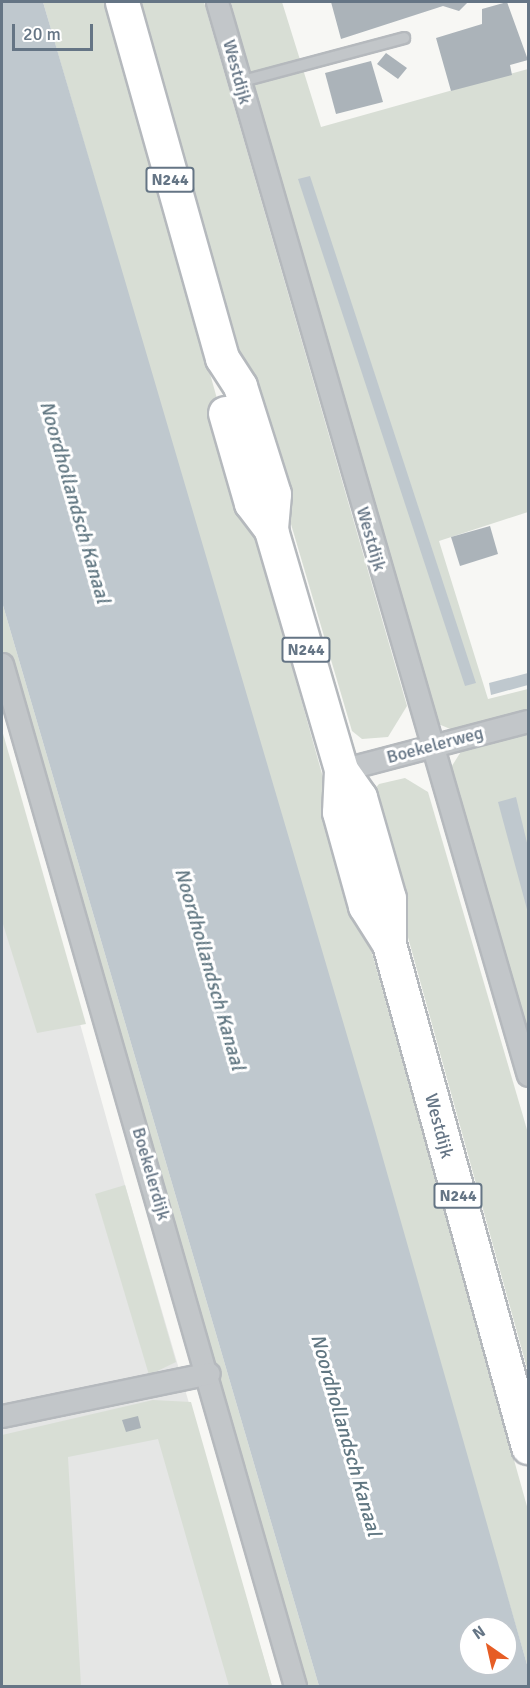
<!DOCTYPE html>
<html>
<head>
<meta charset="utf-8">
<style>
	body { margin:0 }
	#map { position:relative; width:530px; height:1688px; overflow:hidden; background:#f7f7f4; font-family:Signika,sans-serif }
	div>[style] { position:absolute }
	.built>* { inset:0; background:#e5e6e5 }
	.green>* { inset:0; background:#d8ded5 }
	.water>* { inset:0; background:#bfc8ce }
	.building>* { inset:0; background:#abb3b9 }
	.roads { filter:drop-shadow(2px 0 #b5b9bd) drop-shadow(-2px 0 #b5b9bd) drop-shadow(0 2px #b5b9bd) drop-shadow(0 -2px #b5b9bd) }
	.lane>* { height:10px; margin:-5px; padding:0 5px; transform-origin:5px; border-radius:5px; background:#c2c6c9 }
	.street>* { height:21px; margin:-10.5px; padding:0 10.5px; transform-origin:10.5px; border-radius:10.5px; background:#c2c6c9 }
	.primary>* { height:33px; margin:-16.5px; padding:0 16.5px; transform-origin:16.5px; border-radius:16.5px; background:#fff }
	span { translate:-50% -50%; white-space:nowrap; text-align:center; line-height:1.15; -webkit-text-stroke:6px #fff; paint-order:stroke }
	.shield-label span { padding:2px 4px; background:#fff; border:2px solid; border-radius:4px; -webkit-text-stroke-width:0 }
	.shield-label { font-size:16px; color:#657585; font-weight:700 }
	.street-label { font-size:18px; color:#657585 }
	.water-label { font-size:20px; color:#617782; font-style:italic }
	.frame { position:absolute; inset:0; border:3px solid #657585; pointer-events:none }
	.north { position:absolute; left:458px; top:1616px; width:60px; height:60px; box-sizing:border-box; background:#fff; border:2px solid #c1c8ce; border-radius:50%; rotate:326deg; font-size:16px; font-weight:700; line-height:24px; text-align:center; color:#657585 }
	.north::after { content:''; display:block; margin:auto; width:21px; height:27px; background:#e65d25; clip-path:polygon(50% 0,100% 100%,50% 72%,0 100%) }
	.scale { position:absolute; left:12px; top:24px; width:81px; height:27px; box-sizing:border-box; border:3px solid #657585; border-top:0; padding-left:8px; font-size:18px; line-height:21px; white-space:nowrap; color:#657585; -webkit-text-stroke:4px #fff; paint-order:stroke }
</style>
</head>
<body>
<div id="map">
	<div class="built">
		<div style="clip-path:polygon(2px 744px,125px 1185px,272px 1686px,2px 1686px)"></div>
	</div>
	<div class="green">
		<div style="clip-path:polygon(43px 2px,106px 2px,528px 1510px,528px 1668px)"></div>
		<div style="clip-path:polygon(137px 2px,204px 2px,407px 706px,388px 737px,362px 739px,352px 731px)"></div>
		<div style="clip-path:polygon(231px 2px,282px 2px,321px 127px,528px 69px,528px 512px,439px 541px,488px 699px,528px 689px,528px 711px,455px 731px,436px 723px,275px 178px)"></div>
		<div style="clip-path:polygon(2px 602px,319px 1686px,294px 1686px,2px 684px)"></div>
		<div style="clip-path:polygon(2px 730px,86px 1024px,37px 1033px,2px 921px)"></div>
		<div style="clip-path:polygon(528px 732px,528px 1041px,450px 769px,462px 750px)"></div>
		<div style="clip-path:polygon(405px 778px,428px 792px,528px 1133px,528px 1372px,369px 796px,379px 784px)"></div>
		<div style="clip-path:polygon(125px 1185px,176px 1362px,149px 1375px,95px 1194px)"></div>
		<div style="clip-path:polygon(153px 1400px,191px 1402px,272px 1686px,229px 1686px,158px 1439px,68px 1457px,81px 1686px,2px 1686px,2px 1435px)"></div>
	</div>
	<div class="water">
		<div style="clip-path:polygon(evenodd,2px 2px,43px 2px,374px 1127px,528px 1668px,528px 1686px,319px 1686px,2px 602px,2px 2px,470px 1628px,506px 1628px,506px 1664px,470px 1664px,470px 1628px)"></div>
		<div style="clip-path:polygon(310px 176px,476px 683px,465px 686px,298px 179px)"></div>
		<div style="clip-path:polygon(528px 673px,528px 685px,491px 695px,489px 683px)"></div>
		<div style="clip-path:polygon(516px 797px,528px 847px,528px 913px,498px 802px)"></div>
	</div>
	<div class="building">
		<div style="clip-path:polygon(331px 2px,468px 2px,459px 11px,443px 6px,341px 39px)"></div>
		<div style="clip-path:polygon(507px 2px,528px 60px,510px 65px,512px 75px,451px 91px,436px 38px,482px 24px,482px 9px)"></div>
		<div style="clip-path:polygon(386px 53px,407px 68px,398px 79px,377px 64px)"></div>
		<div style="clip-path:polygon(371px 61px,383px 102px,336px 114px,325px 73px)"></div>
		<div style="clip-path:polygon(490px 526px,498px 554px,460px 566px,451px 537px)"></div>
		<div style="clip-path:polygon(138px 1416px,141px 1428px,126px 1432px,122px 1420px)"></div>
	</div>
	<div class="roads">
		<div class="lane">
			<div style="left:239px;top:82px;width:171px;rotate:-14.9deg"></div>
		</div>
		<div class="street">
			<div style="left:217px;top:2px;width:1117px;rotate:73.84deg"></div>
			<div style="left:2px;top:664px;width:1063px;rotate:74deg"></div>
			<div style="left:341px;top:770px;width:193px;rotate:-14.7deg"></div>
			<div style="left:2px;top:1416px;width:211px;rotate:-11.7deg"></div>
		</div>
		<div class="primary">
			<div style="left:122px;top:2px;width:370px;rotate:74.3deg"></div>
			<div style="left:222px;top:358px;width:33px;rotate:57deg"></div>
			<div style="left:240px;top:386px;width:113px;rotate:72.5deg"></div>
			<div style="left:274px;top:494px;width:36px;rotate:95deg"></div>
			<div style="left:271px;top:530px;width:250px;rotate:73.7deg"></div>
			<div style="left:341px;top:770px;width:33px;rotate:55deg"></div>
			<div style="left:360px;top:797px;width:105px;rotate:74deg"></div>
			<div style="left:389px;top:898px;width:46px;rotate:90deg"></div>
			<div style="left:389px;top:944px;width:522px;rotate:74.55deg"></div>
			<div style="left:225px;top:413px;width:94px;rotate:73.9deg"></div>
			<div style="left:251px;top:503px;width:34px;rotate:53deg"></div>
			<div style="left:341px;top:770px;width:42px;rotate:92.7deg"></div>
			<div style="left:339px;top:812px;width:98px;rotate:74.5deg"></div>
			<div style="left:365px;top:906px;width:45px;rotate:57.7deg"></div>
		</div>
	</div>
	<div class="shield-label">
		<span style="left:170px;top:180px">N244</span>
		<span style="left:306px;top:650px">N244</span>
		<span style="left:458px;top:1196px">N244</span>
	</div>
	<div class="street-label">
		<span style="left:237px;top:72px;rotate:75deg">Westdijk</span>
		<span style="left:371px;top:539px;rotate:74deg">Westdijk</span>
		<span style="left:435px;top:745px;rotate:-15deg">Boekelerweg</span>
		<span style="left:439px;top:1126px;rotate:75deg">Westdijk</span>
		<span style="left:151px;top:1174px;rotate:74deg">Boekelerdijk</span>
	</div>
	<div class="water-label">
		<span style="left:75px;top:502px;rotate:74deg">Noordhollandsch Kanaal</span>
		<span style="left:210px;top:969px;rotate:74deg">Noordhollandsch Kanaal</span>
		<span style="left:346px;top:1435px;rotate:74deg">Noordhollandsch Kanaal</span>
	</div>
	<div class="frame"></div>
	<div class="north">N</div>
	<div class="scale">20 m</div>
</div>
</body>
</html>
